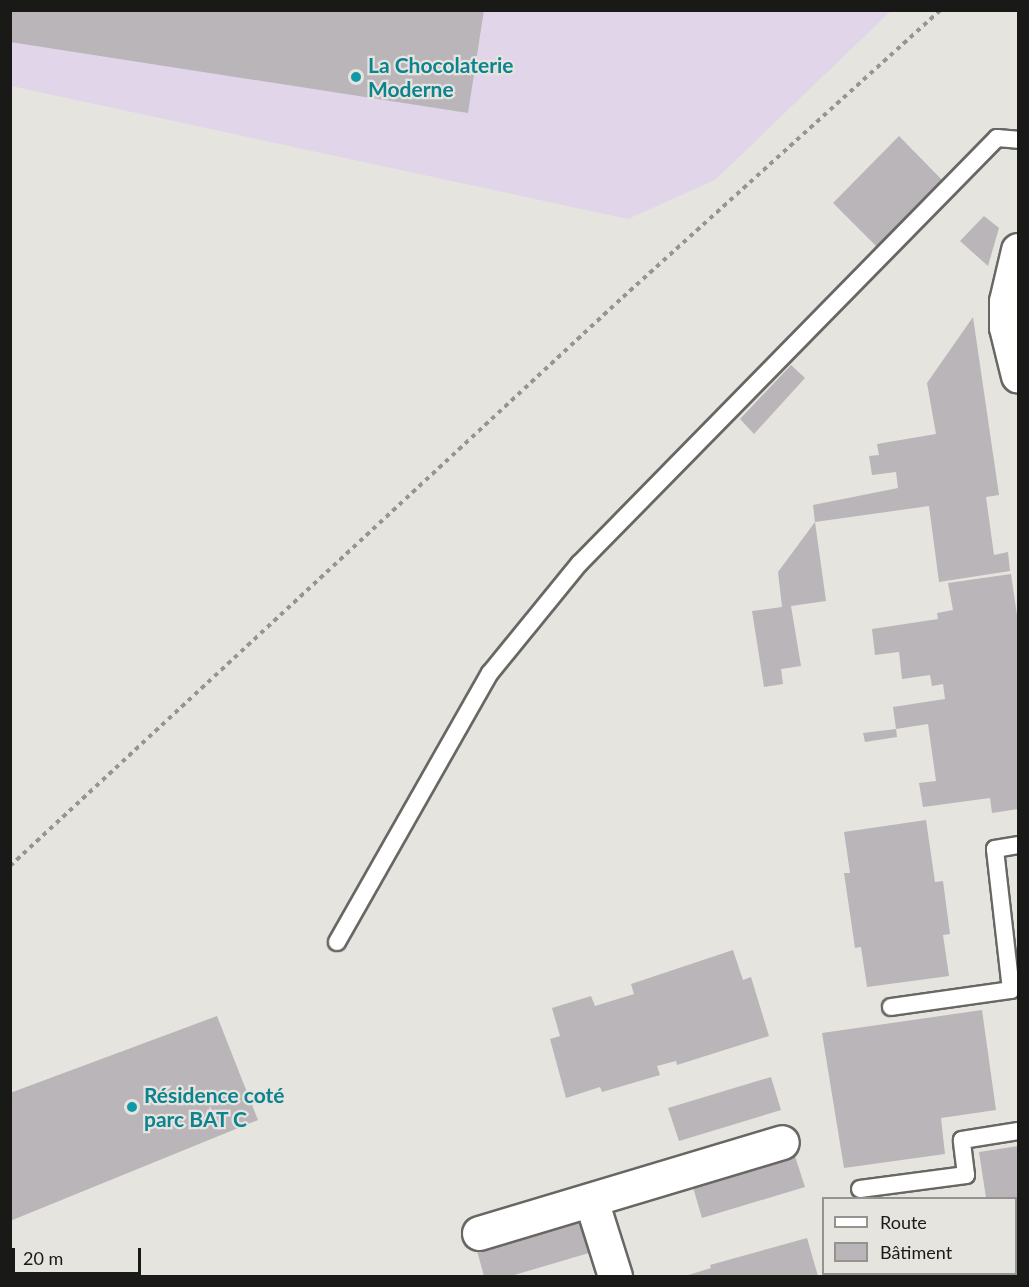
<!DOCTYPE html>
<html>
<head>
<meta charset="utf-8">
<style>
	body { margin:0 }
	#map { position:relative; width:1029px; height:1287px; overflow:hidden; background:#e6e4df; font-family:Lato,sans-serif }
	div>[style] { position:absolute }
	.industrial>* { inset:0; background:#e1d5e9 }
	.building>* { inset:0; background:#bab5b9 }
	.path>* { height:4px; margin-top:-2px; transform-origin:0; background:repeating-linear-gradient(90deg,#979592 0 4.5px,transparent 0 9px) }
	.roads { filter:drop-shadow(2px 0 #696763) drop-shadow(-2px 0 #696763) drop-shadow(0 2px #696763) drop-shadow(0 -2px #696763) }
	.lane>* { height:16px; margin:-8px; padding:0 8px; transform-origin:8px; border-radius:8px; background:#fff }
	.street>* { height:33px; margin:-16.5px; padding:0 16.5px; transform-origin:16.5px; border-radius:16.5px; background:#fff }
	.dots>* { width:16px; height:16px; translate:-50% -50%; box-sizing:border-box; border:3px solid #e6e4df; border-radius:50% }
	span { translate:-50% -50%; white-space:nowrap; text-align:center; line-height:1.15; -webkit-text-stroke:4.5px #e6e4df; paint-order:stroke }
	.culture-label { font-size:21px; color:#0d838f; font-weight:700 }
	.left { translate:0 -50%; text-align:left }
	.frame { position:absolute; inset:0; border:12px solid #191917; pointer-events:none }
	.legend { position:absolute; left:822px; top:1197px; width:195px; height:78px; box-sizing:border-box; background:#e6e4df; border:2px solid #94938f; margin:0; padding:8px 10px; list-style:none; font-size:18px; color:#191917 }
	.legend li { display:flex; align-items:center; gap:12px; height:30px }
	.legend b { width:30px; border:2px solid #94938f }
	.scale { position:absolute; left:12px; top:1248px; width:129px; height:27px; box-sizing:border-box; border:3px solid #191917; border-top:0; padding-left:8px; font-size:18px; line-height:21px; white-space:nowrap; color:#191917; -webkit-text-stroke:4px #e6e4df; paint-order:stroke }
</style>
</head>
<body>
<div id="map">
	<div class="industrial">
		<div style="clip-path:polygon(11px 11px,891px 11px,715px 180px,628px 219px,11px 86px)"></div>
	</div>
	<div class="building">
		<div style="clip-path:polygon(10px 10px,484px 10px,468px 113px,10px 42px)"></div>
		<div style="clip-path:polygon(899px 136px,944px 182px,878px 248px,833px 203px)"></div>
		<div style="clip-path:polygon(984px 216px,999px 228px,988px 266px,960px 241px)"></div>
		<div style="clip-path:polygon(973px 317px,999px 495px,986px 497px,994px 555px,1008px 552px,1010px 571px,939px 582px,929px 506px,815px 522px,813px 505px,898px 488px,896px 472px,872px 475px,869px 456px,879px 455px,877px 444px,936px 434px,927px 383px)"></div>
		<div style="clip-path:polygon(791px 365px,805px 378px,754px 434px,740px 419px)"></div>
		<div style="clip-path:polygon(815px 522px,826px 601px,791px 606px,801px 666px,781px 669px,783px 684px,764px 687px,752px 611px,782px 607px,778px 572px)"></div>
		<div style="clip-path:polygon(1011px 574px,1018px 622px,1018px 809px,992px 813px,990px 798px,923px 807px,919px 783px,936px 781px,928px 724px,896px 729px,893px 707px,945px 699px,943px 684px,932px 686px,930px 675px,902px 679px,899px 652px,875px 655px,872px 629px,938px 619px,937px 613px,953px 610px,948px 583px)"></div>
		<div style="clip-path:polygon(896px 729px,897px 737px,865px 742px,863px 733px)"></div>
		<div style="clip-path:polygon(926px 820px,935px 882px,943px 881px,950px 934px,943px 935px,949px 976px,867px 987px,861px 947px,855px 948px,844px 873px,850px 873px,844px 832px)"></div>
		<div style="clip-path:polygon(733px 950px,743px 980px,751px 977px,769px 1036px,677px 1065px,676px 1061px,657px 1066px,660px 1075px,602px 1092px,600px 1087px,566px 1098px,550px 1039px,560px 1036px,552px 1008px,591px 996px,595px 1006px,634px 994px,631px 984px)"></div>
		<div style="clip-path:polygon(982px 1010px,996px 1110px,941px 1118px,945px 1154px,844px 1168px,822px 1033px)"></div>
		<div style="clip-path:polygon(217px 1016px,258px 1120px,10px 1221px,10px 1093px)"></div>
		<div style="clip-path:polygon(771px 1077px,781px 1110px,679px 1141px,668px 1108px)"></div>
		<div style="clip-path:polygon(1018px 1146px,1018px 1225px,1016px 1226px,1016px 1198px,986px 1198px,979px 1152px)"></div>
		<div style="clip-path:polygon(794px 1153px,805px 1187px,702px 1218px,692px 1184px)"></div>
		<div style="clip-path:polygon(578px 1219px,589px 1253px,511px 1276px,484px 1276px,477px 1251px)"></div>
		<div style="clip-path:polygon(807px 1238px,818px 1276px,685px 1276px,711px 1268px,710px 1265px)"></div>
	</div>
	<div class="path">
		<div style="left:10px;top:866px;width:836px;rotate:-42.87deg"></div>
		<div style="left:623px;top:297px;width:428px;rotate:-42.1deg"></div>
	</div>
	<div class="roads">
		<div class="lane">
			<div style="left:337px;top:942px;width:309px;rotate:-60.4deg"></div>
			<div style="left:490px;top:673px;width:141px;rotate:-50.8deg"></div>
			<div style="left:579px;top:564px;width:597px;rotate:-45.54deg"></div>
			<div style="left:997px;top:138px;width:21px;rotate:5deg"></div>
			<div style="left:891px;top:1007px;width:121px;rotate:-8.1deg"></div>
			<div style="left:1011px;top:990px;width:142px;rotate:-96.5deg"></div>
			<div style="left:995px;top:849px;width:23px;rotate:-10deg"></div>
			<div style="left:860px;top:1189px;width:107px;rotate:-7.5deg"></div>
			<div style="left:966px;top:1175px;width:35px;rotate:-97deg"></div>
			<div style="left:962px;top:1140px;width:57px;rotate:-9.1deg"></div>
		</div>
		<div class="street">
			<div style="left:1018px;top:250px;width:52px;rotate:103.2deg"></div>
			<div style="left:1006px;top:301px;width:26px;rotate:90deg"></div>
			<div style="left:1006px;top:327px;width:50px;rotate:76.2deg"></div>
			<div style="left:591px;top:1200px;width:80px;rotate:72.5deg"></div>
			<div style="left:479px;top:1233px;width:316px;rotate:-16.7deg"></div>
		</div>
	</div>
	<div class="dots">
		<div style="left:356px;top:77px;background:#0f9aa8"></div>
		<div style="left:132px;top:1107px;background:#0f9aa8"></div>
	</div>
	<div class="culture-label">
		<span class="left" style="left:368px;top:77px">La Chocolaterie<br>Moderne</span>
		<span class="left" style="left:144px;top:1107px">Résidence coté<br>parc BAT C</span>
	</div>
	<div class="frame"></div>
	<ul class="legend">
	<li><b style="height:8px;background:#fff"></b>Route</li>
	<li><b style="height:16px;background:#bab5b9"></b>Bâtiment</li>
	</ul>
	<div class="scale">20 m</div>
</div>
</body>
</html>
